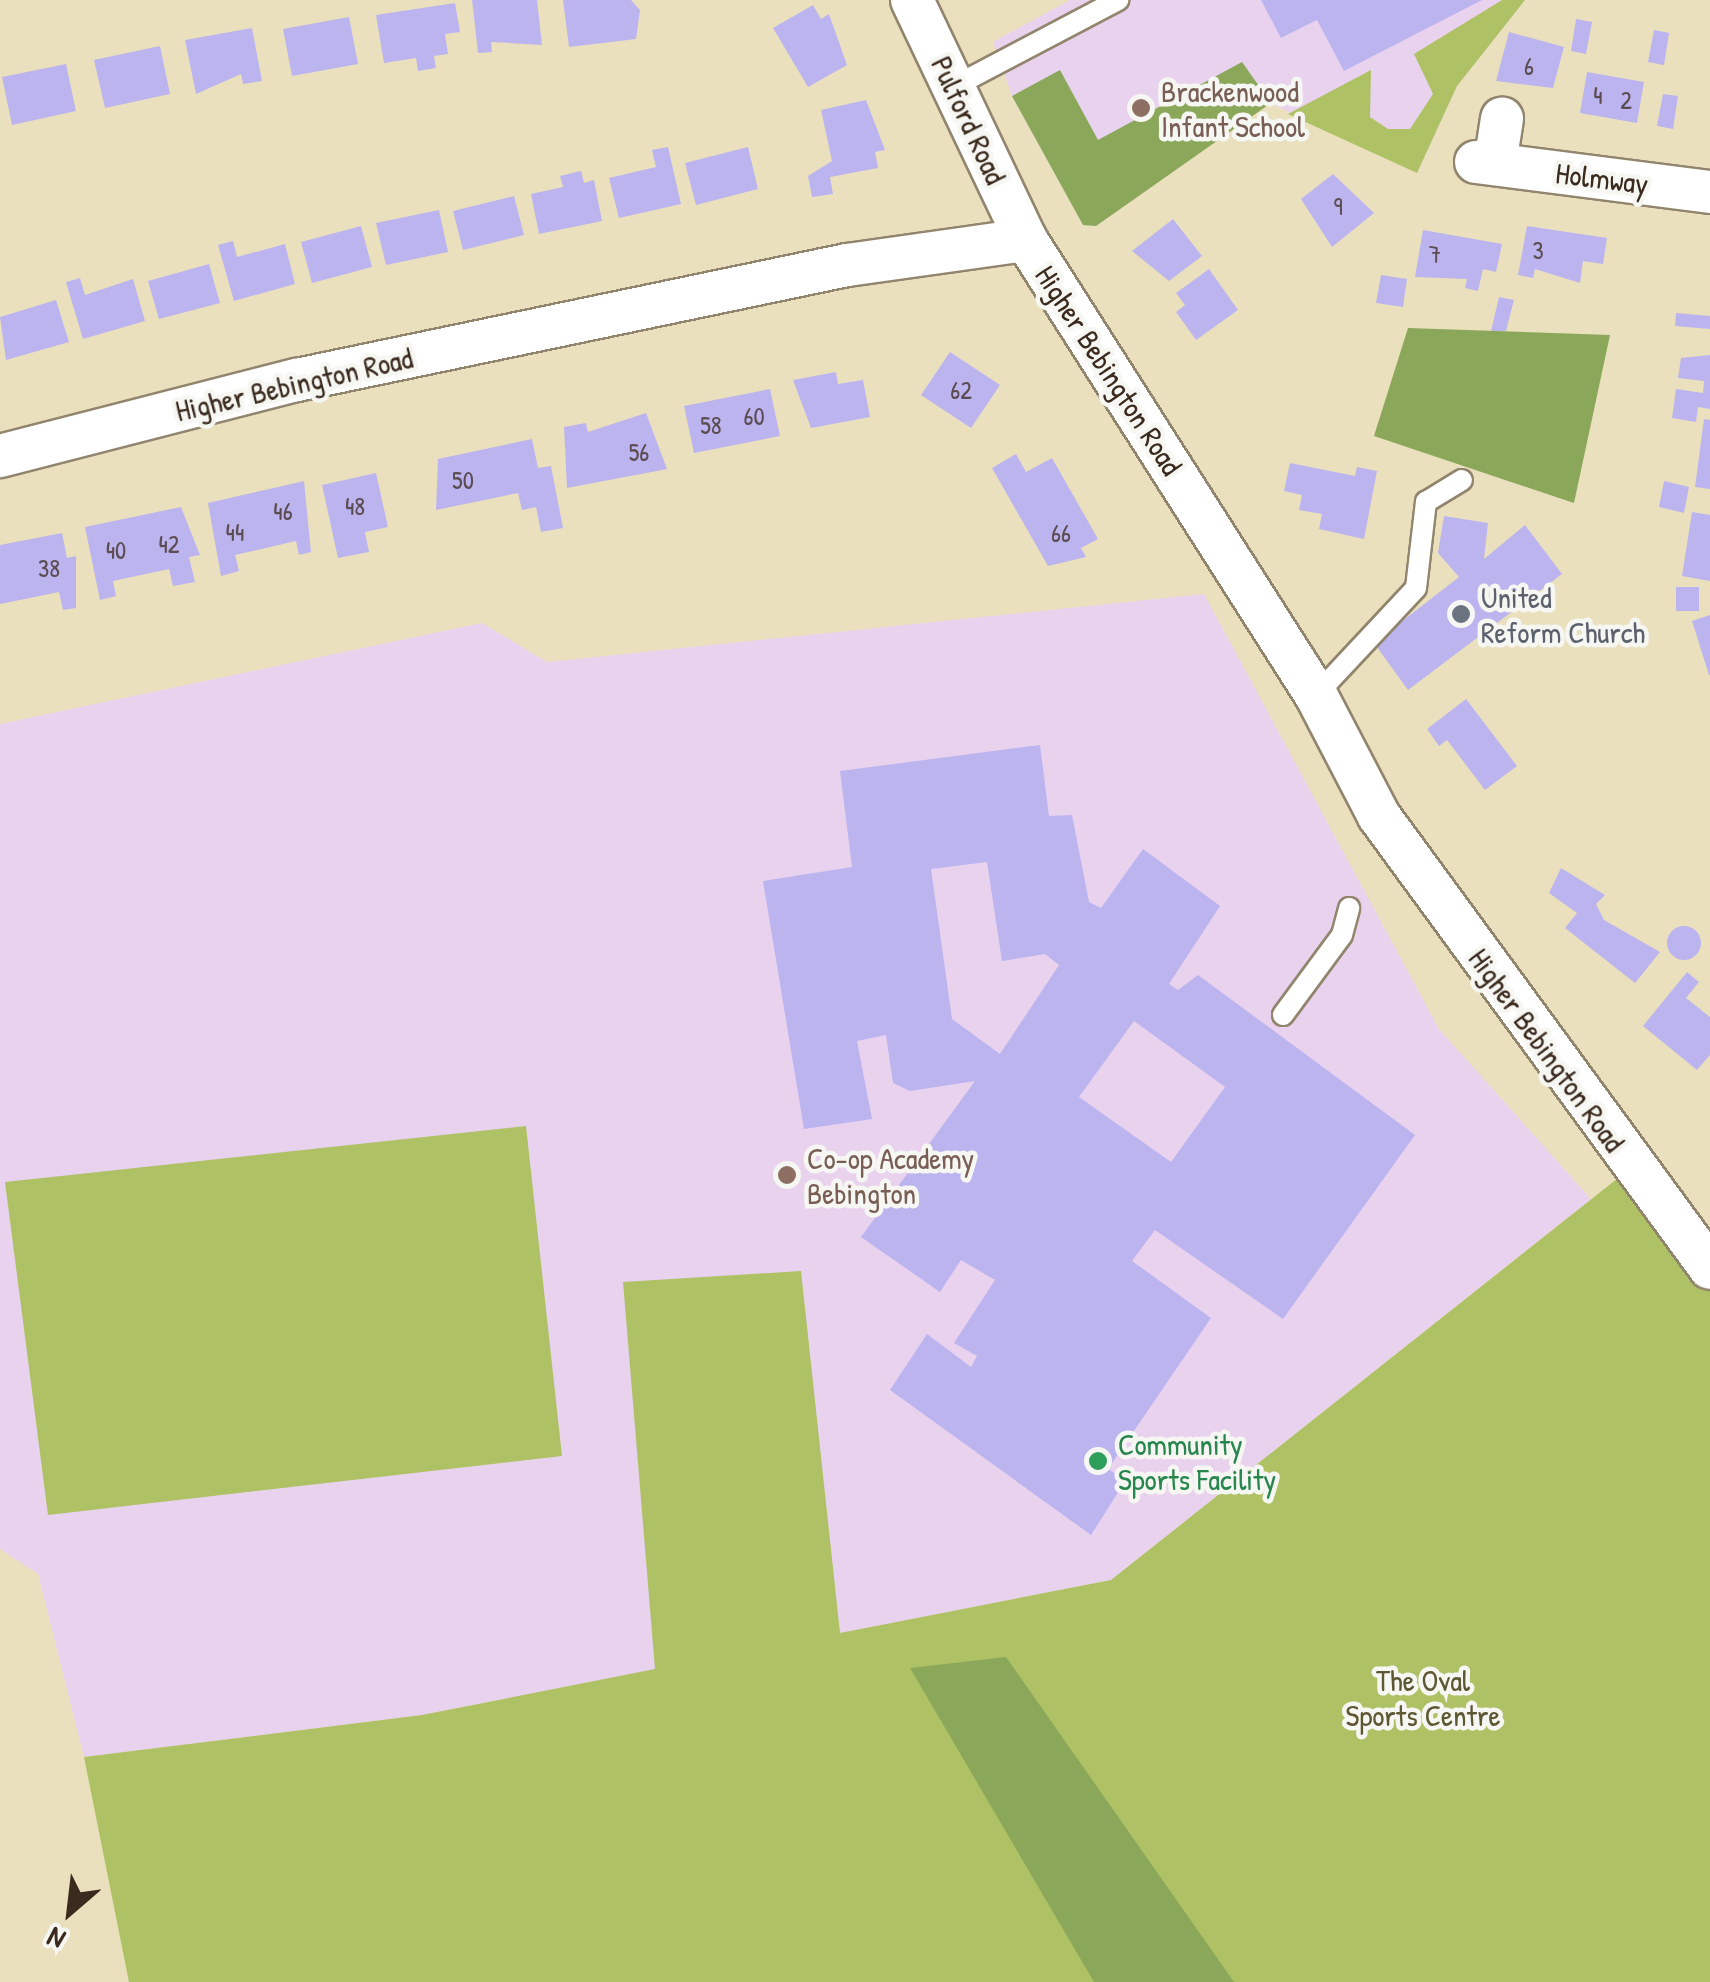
<!DOCTYPE html>
<html>
<head>
<meta charset="utf-8">
<style>
	body { margin:0 }
	#map { position:relative; width:1710px; height:1982px; overflow:hidden; background:#eae0bd; font-family:"Patrick Hand",sans-serif }
	div>[style] { position:absolute }
	.built>* { inset:0; background:#e8d2ee }
	.green>* { inset:0; background:#afc165 }
	.forest>* { inset:0; background:#8ba75a }
	.building>* { inset:0; background:#bcb4ef }
	.round { border-radius:50% }
	.roads { filter:drop-shadow(2px 0 #92856e) drop-shadow(-2px 0 #92856e) drop-shadow(0 2px #92856e) drop-shadow(0 -2px #92856e) }
	.service>* { height:20px; margin:-10px; padding:0 10px; transform-origin:10px; border-radius:10px; background:#fff }
	.minor>* { height:42px; margin:-21px; padding:0 21px; transform-origin:21px; border-radius:21px; background:#fff }
	.dots>* { width:28px; height:28px; translate:-50% -50%; box-sizing:border-box; border:5px solid #f6f6f2; border-radius:50% }
	span { translate:-50% -50%; white-space:nowrap; text-align:center; line-height:1.15; -webkit-text-stroke:9px #f6f6f2; paint-order:stroke }
	.number-label { font-size:25px; color:#5b4c52 }
	.number-label span { -webkit-text-stroke-width:0 }
	.education-label { font-size:30px; color:#785e54 }
	.left { translate:0 -50%; text-align:left }
	.street-label { font-size:30px; color:#3b2a1e }
	.worship-label { font-size:30px; color:#5b616d }
	.leisure-label { font-size:30px; color:#27864d }
	.park-label { font-size:30px; color:#5e5733 }
	.north { position:absolute; left:20px; top:1862px; width:100px; height:100px; -webkit-text-stroke:8px #f6f6f2; paint-order:stroke; rotate:208deg; font-size:28px; font-weight:700; line-height:40px; text-align:center; color:#3b2a1e }
	.north::after { content:''; display:block; margin:auto; width:35px; height:45px; background:#3b2a1e; clip-path:polygon(50% 0,100% 100%,50% 72%,0 100%) }
</style>
</head>
<body>
<div id="map">
	<div class="built">
		<div style="clip-path:polygon(1070px 0,1525px 0,1457px 86px,1417px 173px,1270px 103px,1096px 226px,1083px 225px,1012px 96px,993px 42px)"></div>
		<div style="clip-path:polygon(1204px 594px,1439px 1029px,1591px 1199px,1111px 1580px,422px 1715px,84px 1757px,38px 1574px,0 1549px,0 724px,482px 623px,547px 662px)"></div>
	</div>
	<div class="green">
		<div style="clip-path:polygon(1502px 0,1525px 0,1457px 86px,1417px 173px,1288px 114px,1371px 70px,1370px 117px,1388px 129px,1410px 129px,1433px 94px,1414px 54px)"></div>
		<div style="clip-path:polygon(526px 1126px,562px 1456px,48px 1515px,5px 1182px)"></div>
		<div style="clip-path:polygon(1632px 1167px,1710px 1268px,1710px 1982px,129px 1982px,84px 1757px,422px 1715px,655px 1669px,623px 1282px,801px 1271px,840px 1633px,1111px 1580px)"></div>
	</div>
	<div class="forest">
		<div style="clip-path:polygon(1242px 62px,1271px 103px,1096px 226px,1083px 225px,1012px 96px,1060px 70px,1098px 140px)"></div>
		<div style="clip-path:polygon(1408px 328px,1610px 335px,1574px 503px,1374px 436px)"></div>
		<div style="clip-path:polygon(1006px 1657px,1234px 1982px,1094px 1982px,910px 1668px)"></div>
	</div>
	<div class="building">
		<div style="clip-path:polygon(472px 0,537px 0,542px 45px,491px 42px,492px 52px,478px 53px)"></div>
		<div style="clip-path:polygon(563px 0,631px 0,640px 10px,636px 39px,569px 47px)"></div>
		<div style="clip-path:polygon(1261px 0,1482px 0,1344px 71px,1317px 20px,1281px 38px)"></div>
		<div style="clip-path:polygon(455px 3px,460px 32px,445px 34px,448px 54px,434px 56px,436px 68px,418px 71px,416px 58px,384px 63px,376px 15px)"></div>
		<div style="clip-path:polygon(813px 5px,821px 19px,829px 14px,847px 65px,808px 87px,773px 28px)"></div>
		<div style="clip-path:polygon(349px 17px,358px 64px,292px 76px,283px 29px)"></div>
		<div style="clip-path:polygon(1576px 19px,1592px 22px,1586px 54px,1571px 51px)"></div>
		<div style="clip-path:polygon(252px 28px,262px 81px,243px 84px,241px 74px,196px 94px,185px 40px)"></div>
		<div style="clip-path:polygon(1654px 30px,1669px 33px,1664px 65px,1648px 62px)"></div>
		<div style="clip-path:polygon(1509px 32px,1564px 47px,1553px 88px,1496px 81px)"></div>
		<div style="clip-path:polygon(160px 46px,170px 94px,105px 108px,94px 60px)"></div>
		<div style="clip-path:polygon(66px 64px,76px 111px,12px 125px,2px 77px)"></div>
		<div style="clip-path:polygon(1587px 72px,1644px 82px,1637px 123px,1580px 113px)"></div>
		<div style="clip-path:polygon(1663px 94px,1678px 96px,1673px 129px,1657px 126px)"></div>
		<div style="clip-path:polygon(866px 100px,885px 150px,875px 152px,878px 168px,830px 177px,833px 194px,812px 197px,808px 176px,832px 161px,821px 110px)"></div>
		<div style="clip-path:polygon(668px 147px,681px 204px,619px 218px,609px 178px,656px 167px,652px 150px)"></div>
		<div style="clip-path:polygon(748px 147px,758px 189px,696px 205px,685px 163px)"></div>
		<div style="clip-path:polygon(581px 171px,584px 183px,594px 180px,602px 221px,539px 234px,531px 194px,563px 187px,560px 176px)"></div>
		<div style="clip-path:polygon(1333px 174px,1374px 213px,1332px 247px,1301px 199px)"></div>
		<div style="clip-path:polygon(514px 196px,524px 235px,463px 250px,453px 211px)"></div>
		<div style="clip-path:polygon(439px 210px,448px 252px,386px 265px,376px 223px)"></div>
		<div style="clip-path:polygon(1173px 219px,1202px 256px,1169px 281px,1132px 251px)"></div>
		<div style="clip-path:polygon(361px 226px,372px 267px,312px 283px,301px 242px)"></div>
		<div style="clip-path:polygon(1527px 226px,1607px 238px,1603px 264px,1583px 261px,1580px 283px,1535px 269px,1533px 278px,1518px 275px)"></div>
		<div style="clip-path:polygon(1423px 230px,1502px 244px,1496px 272px,1483px 269px,1478px 291px,1465px 288px,1467px 279px,1415px 277px)"></div>
		<div style="clip-path:polygon(233px 241px,237px 257px,285px 244px,295px 284px,234px 301px,218px 245px)"></div>
		<div style="clip-path:polygon(209px 264px,220px 303px,159px 319px,148px 281px)"></div>
		<div style="clip-path:polygon(1209px 269px,1238px 310px,1196px 340px,1176px 312px,1185px 305px,1176px 293px)"></div>
		<div style="clip-path:polygon(1381px 275px,1407px 279px,1403px 307px,1376px 303px)"></div>
		<div style="clip-path:polygon(80px 278px,85px 295px,133px 279px,145px 321px,83px 339px,66px 282px)"></div>
		<div style="clip-path:polygon(1499px 297px,1514px 300px,1506px 331px,1491px 331px)"></div>
		<div style="clip-path:polygon(56px 300px,69px 342px,6px 360px,0 317px)"></div>
		<div style="clip-path:polygon(1676px 313px,1710px 316px,1710px 329px,1675px 326px)"></div>
		<div style="clip-path:polygon(950px 352px,1000px 385px,971px 428px,921px 395px)"></div>
		<div style="clip-path:polygon(1710px 355px,1710px 409px,1698px 407px,1696px 422px,1672px 418px,1676px 389px,1703px 393px,1704px 381px,1678px 378px,1681px 358px)"></div>
		<div style="clip-path:polygon(836px 372px,838px 384px,863px 380px,870px 417px,811px 428px,793px 380px)"></div>
		<div style="clip-path:polygon(770px 389px,780px 436px,694px 453px,684px 406px)"></div>
		<div style="clip-path:polygon(646px 413px,667px 469px,567px 488px,564px 427px,586px 423px,588px 432px)"></div>
		<div style="clip-path:polygon(1704px 419px,1710px 420px,1710px 489px,1695px 487px)"></div>
		<div style="clip-path:polygon(532px 439px,538px 468px,551px 466px,563px 528px,541px 532px,536px 507px,522px 510px,518px 493px,436px 510px,438px 459px)"></div>
		<div style="clip-path:polygon(1016px 454px,1026px 472px,1052px 458px,1098px 539px,1081px 548px,1086px 557px,1048px 566px,992px 468px)"></div>
		<div style="clip-path:polygon(1290px 463px,1355px 476px,1357px 467px,1377px 471px,1364px 539px,1319px 529px,1322px 514px,1299px 510px,1302px 495px,1284px 491px)"></div>
		<div style="clip-path:polygon(376px 473px,388px 527px,365px 532px,369px 552px,338px 558px,322px 485px)"></div>
		<div style="clip-path:polygon(304px 481px,311px 552px,299px 555px,296px 541px,235px 555px,239px 571px,221px 576px,208px 503px)"></div>
		<div style="clip-path:polygon(1664px 481px,1689px 487px,1684px 513px,1659px 507px)"></div>
		<div style="clip-path:polygon(181px 507px,200px 555px,189px 557px,195px 582px,173px 586px,169px 569px,113px 581px,116px 596px,100px 600px,85px 527px)"></div>
		<div style="clip-path:polygon(1692px 512px,1710px 515px,1710px 581px,1682px 576px)"></div>
		<div style="clip-path:polygon(1444px 516px,1488px 523px,1484px 559px,1525px 525px,1562px 574px,1408px 690px,1374px 643px,1459px 577px,1438px 553px)"></div>
		<div style="clip-path:polygon(62px 533px,67px 558px,76px 556px,76px 608px,63px 610px,59px 592px,0 604px,0 545px)"></div>
		<div style="clip-path:polygon(1676px 587px,1699px 587px,1699px 611px,1676px 611px)"></div>
		<div style="clip-path:polygon(1710px 615px,1710px 675px,1709px 675px,1692px 621px)"></div>
		<div style="clip-path:polygon(1466px 699px,1517px 766px,1485px 790px,1447px 740px,1439px 746px,1427px 729px)"></div>
		<div style="clip-path:polygon(evenodd,1040px 745px,1049px 816px,1072px 815px,1089px 902px,1101px 908px,1143px 849px,1220px 906px,1169px 984px,1178px 990px,1198px 975px,1415px 1135px,1283px 1319px,1155px 1230px,1132px 1261px,1211px 1318px,1108px 1469px,1126px 1480px,1091px 1535px,890px 1390px,927px 1334px,971px 1367px,977px 1356px,954px 1343px,995px 1280px,961px 1260px,940px 1292px,861px 1237px,975px 1081px,910px 1091px,893px 1083px,886px 1035px,857px 1041px,872px 1119px,804px 1129px,763px 881px,852px 867px,840px 771px,1040px 745px,987px 862px,1002px 961px,1045px 954px,1059px 965px,1000px 1054px,952px 1019px,931px 869px,987px 862px,1040px 745px,1134px 1021px,1225px 1087px,1171px 1162px,1079px 1097px,1134px 1021px)"></div>
		<div style="clip-path:polygon(1561px 868px,1605px 895px,1596px 904px,1604px 920px,1660px 952px,1635px 983px,1565px 928px,1577px 913px,1549px 893px)"></div>
		<div class="round" style="left:1667px;top:926px;width:34px;height:34px"></div>
		<div style="clip-path:polygon(1687px 972px,1699px 982px,1686px 998px,1710px 1017px,1710px 1055px,1697px 1070px,1643px 1026px)"></div>
	</div>
	<div class="roads">
		<div class="service">
			<div style="left:953px;top:87px;width:187px;rotate:-27.8deg"></div>
			<div style="left:1316px;top:695px;width:146px;rotate:-46.9deg"></div>
			<div style="left:1416px;top:588px;width:87px;rotate:-83.4deg"></div>
			<div style="left:1426px;top:502px;width:42px;rotate:-31.4deg"></div>
			<div style="left:1283px;top:1015px;width:99px;rotate:-53.6deg"></div>
			<div style="left:1342px;top:935px;width:28px;rotate:-75deg"></div>
		</div>
		<div class="minor">
			<div style="left:912px;top:0;width:266px;rotate:64.6deg"></div>
			<div style="left:1476px;top:162px;width:236px;rotate:7.3deg"></div>
			<div style="left:1495px;top:164px;width:46px;rotate:-81.2deg"></div>
			<div style="left:0;top:456px;width:307px;rotate:-14.4deg"></div>
			<div style="left:297px;top:380px;width:562px;rotate:-11.81deg"></div>
			<div style="left:847px;top:265px;width:181px;rotate:-8deg"></div>
			<div style="left:1026px;top:240px;width:540px;rotate:57.49deg"></div>
			<div style="left:1316px;top:695px;width:136px;rotate:62.5deg"></div>
			<div style="left:1379px;top:816px;width:560px;rotate:53.78deg"></div>
		</div>
	</div>
	<div class="dots">
		<div style="left:1141px;top:108px;background:#8d6e63"></div>
		<div style="left:1461px;top:614px;background:#6b7280"></div>
		<div style="left:787px;top:1175px;background:#8d6e63"></div>
		<div style="left:1098px;top:1461px;background:#2e9e5b"></div>
	</div>
	<div class="number-label">
		<span style="left:1529px;top:66px">6</span>
		<span style="left:1598px;top:95px">4</span>
		<span style="left:1626px;top:100px">2</span>
		<span style="left:1338px;top:206px">9</span>
		<span style="left:1538px;top:250px">3</span>
		<span style="left:1435px;top:254px">7</span>
		<span style="left:961px;top:390px">62</span>
		<span style="left:754px;top:416px">60</span>
		<span style="left:711px;top:425px">58</span>
		<span style="left:639px;top:452px">56</span>
		<span style="left:463px;top:480px">50</span>
		<span style="left:355px;top:506px">48</span>
		<span style="left:283px;top:511px">46</span>
		<span style="left:235px;top:532px">44</span>
		<span style="left:1061px;top:533px">66</span>
		<span style="left:169px;top:544px">42</span>
		<span style="left:116px;top:550px">40</span>
		<span style="left:49px;top:568px">38</span>
	</div>
	<div class="education-label">
		<span class="left" style="left:1161px;top:108px">Brackenwood<br>Infant School</span>
		<span class="left" style="left:807px;top:1175px">Co-op Academy<br>Bebington</span>
	</div>
	<div class="street-label">
		<span style="left:969px;top:120px;rotate:65deg">Pulford Road</span>
		<span style="left:1602px;top:178px;rotate:7deg">Holmway</span>
		<span style="left:1109px;top:370px;rotate:57deg">Higher Bebington Road</span>
		<span style="left:294px;top:384px;rotate:-13deg">Higher Bebington Road</span>
		<span style="left:1547px;top:1050px;rotate:54deg">Higher Bebington Road</span>
	</div>
	<div class="worship-label">
		<span class="left" style="left:1481px;top:614px">United<br>Reform Church</span>
	</div>
	<div class="leisure-label">
		<span class="left" style="left:1118px;top:1461px">Community<br>Sports Facility</span>
	</div>
	<div class="park-label">
		<span style="left:1423px;top:1697px">The Oval<br>Sports Centre</span>
	</div>
	<div class="north">N</div>
</div>
</body>
</html>
